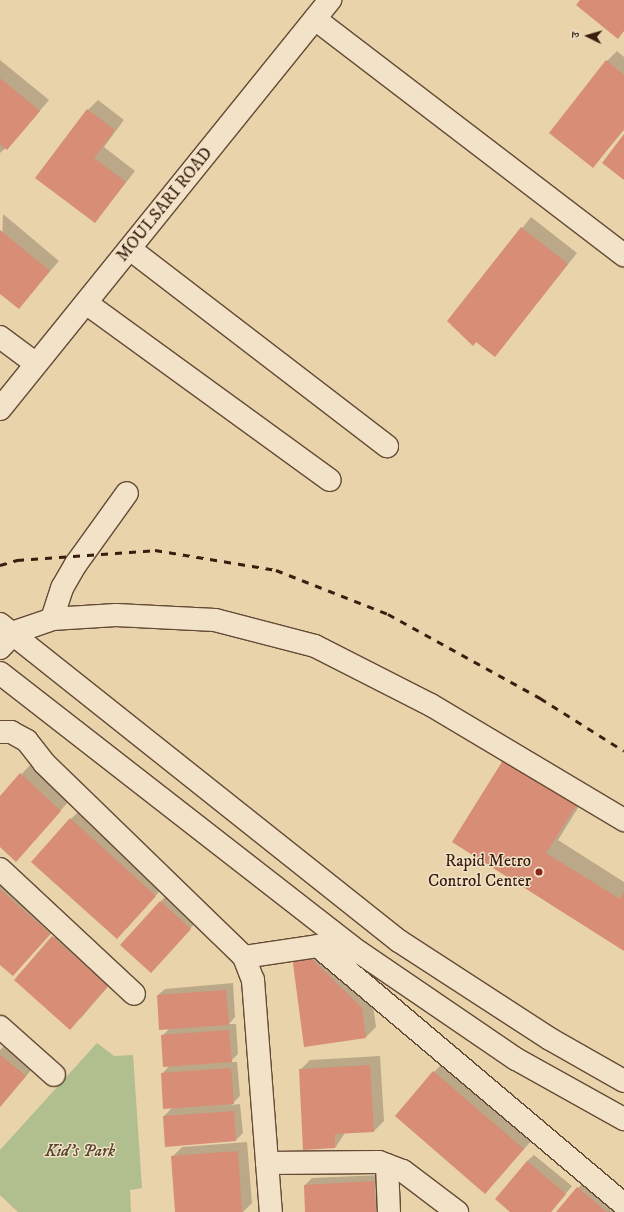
<!DOCTYPE html>
<html>
<head>
<meta charset="utf-8">
<style>
	body { margin:0 }
	#map { position:relative; width:624px; height:1212px; overflow:hidden; background:#e9d3ab; font-family:"IM FELL DW Pica","Noto Serif Devanagari",serif }
	div>[style] { position:absolute }
	.green>* { inset:0; background:#b1be8d }
	.shadow>* { inset:0; background:#0003 }
	.building>* { inset:0; background:#d78d76 }
	.roads { filter:drop-shadow(1px 0 #654a35) drop-shadow(-1px 0 #654a35) drop-shadow(0 1px #654a35) drop-shadow(0 -1px #654a35) }
	.minor>* { height:22px; margin:-11px; padding:0 11px; transform-origin:11px; border-radius:11px; background:#f1e2c8 }
	.rail>* { height:3px; margin-top:-1.5px; transform-origin:0; background:repeating-linear-gradient(90deg,#391d0e 0 7px,transparent 0 14px) }
	.dots>* { width:11px; height:11px; translate:-50% -50%; box-sizing:border-box; border:2px solid #f1e2c8; border-radius:50% }
	span { translate:-50% -50%; white-space:nowrap; text-align:center; line-height:1.15; -webkit-text-stroke:3px #f1e2c8; paint-order:stroke }
	.street-label { font-size:17px; color:#391d0e }
	.poi-label { font-size:17px; color:#391d0e }
	.right { translate:-100% -50%; text-align:right }
	.park-label { font-size:17px; color:#57452e; font-style:italic }
	.north { position:absolute; left:568px; top:16px; width:40px; height:40px; -webkit-text-stroke:3px #f1e2c8; paint-order:stroke; rotate:275deg; font-size:11px; font-weight:700; line-height:16px; text-align:center; color:#391d0e }
	.north::after { content:''; display:block; margin:auto; width:14px; height:18px; background:#391d0e; clip-path:polygon(50% 0,100% 100%,50% 72%,0 100%) }
</style>
</head>
<body>
<div id="map">
	<div class="green">
		<div style="clip-path:polygon(97px 1043px,114px 1056px,133px 1055px,142px 1188px,130px 1190px,131px 1212px,18px 1212px,0 1195px,0 1150px)"></div>
	</div>
	<div class="shadow">
		<div style="clip-path:polygon(617px 51px,624px 57px,624px 130px,592px 167px,607px 61px)"></div>
		<div style="clip-path:polygon(0 60px,49px 100px,17px 138px,0 153px)"></div>
		<div style="clip-path:polygon(98px 100px,124px 120px,104px 147px,135px 171px,95px 222px,88px 110px)"></div>
		<div style="clip-path:polygon(3px 214px,59px 261px,18px 308px,0 293px)"></div>
		<div style="clip-path:polygon(531px 217px,577px 253px,495px 356px,477px 341px,473px 345px,449px 321px)"></div>
		<div style="clip-path:polygon(31px 764px,70px 800px,25px 850px,0 846px,0 797px)"></div>
		<div style="clip-path:polygon(589px 790px,558px 840px,624px 882px,624px 950px,453px 842px)"></div>
		<div style="clip-path:polygon(81px 809px,165px 885px,127px 928px,71px 819px)"></div>
		<div style="clip-path:polygon(0 878px,60px 924px,13px 975px,0 964px)"></div>
		<div style="clip-path:polygon(167px 895px,197px 921px,158px 965px,161px 901px)"></div>
		<div style="clip-path:polygon(63px 927px,118px 975px,80px 1019px,15px 980px)"></div>
		<div style="clip-path:polygon(303px 947px,372px 998px,376px 1027px,366px 1037px,305px 1046px)"></div>
		<div style="clip-path:polygon(233px 983px,235px 1017px,229px 1024px,236px 1024px,238px 1054px,230px 1062px,237px 1062px,240px 1096px,231px 1105px,240px 1104px,243px 1133px,236px 1140px,164px 1116px,173px 1107px,162px 1074px,170px 1065px,162px 1036px,169px 1029px,158px 995px,165px 989px)"></div>
		<div style="clip-path:polygon(4px 1046px,32px 1069px,0 1107px,0 1050px)"></div>
		<div style="clip-path:polygon(380px 1056px,384px 1121px,374px 1131px,345px 1133px,335px 1148px,300px 1070px,310px 1060px)"></div>
		<div style="clip-path:polygon(444px 1062px,533px 1139px,485px 1192px,434px 1072px)"></div>
		<div style="clip-path:polygon(247px 1142px,252px 1203px,243px 1212px,176px 1212px,172px 1157px,182px 1147px)"></div>
		<div style="clip-path:polygon(534px 1155px,572px 1186px,551px 1212px,511px 1212px,527px 1161px)"></div>
		<div style="clip-path:polygon(381px 1175px,383px 1212px,306px 1212px,305px 1185px,312px 1178px)"></div>
		<div style="clip-path:polygon(588px 1177px,622px 1212px,557px 1212px)"></div>
	</div>
	<div class="building">
		<div style="clip-path:polygon(580px 0,624px 0,624px 31px,618px 39px,576px 5px)"></div>
		<div style="clip-path:polygon(606px 60px,624px 75px,624px 129px,593px 168px,549px 133px)"></div>
		<div style="clip-path:polygon(0 78px,40px 111px,7px 150px,0 144px)"></div>
		<div style="clip-path:polygon(87px 109px,115px 130px,94px 158px,126px 182px,95px 223px,35px 178px)"></div>
		<div style="clip-path:polygon(624px 134px,624px 180px,602px 163px)"></div>
		<div style="clip-path:polygon(521px 227px,568px 264px,495px 357px,476px 342px,473px 346px,447px 321px)"></div>
		<div style="clip-path:polygon(0 230px,50px 271px,19px 309px,0 294px)"></div>
		<div style="clip-path:polygon(505px 757px,578px 803px,546px 853px,620px 899px,624px 892px,624px 951px,452px 842px)"></div>
		<div style="clip-path:polygon(20px 773px,61px 811px,16px 862px,0 847px,0 796px)"></div>
		<div style="clip-path:polygon(70px 818px,156px 896px,117px 939px,31px 862px)"></div>
		<div style="clip-path:polygon(0 889px,50px 934px,13px 976px,0 965px)"></div>
		<div style="clip-path:polygon(160px 901px,191px 929px,151px 973px,120px 945px)"></div>
		<div style="clip-path:polygon(52px 936px,108px 986px,70px 1030px,14px 980px)"></div>
		<div style="clip-path:polygon(307px 954px,362px 1008px,366px 1038px,304px 1047px,292px 956px)"></div>
		<div style="clip-path:polygon(226px 990px,229px 1025px,159px 1030px,157px 995px)"></div>
		<div style="clip-path:polygon(229px 1030px,232px 1062px,163px 1067px,161px 1035px)"></div>
		<div style="clip-path:polygon(0 1055px,26px 1076px,0 1107px)"></div>
		<div style="clip-path:polygon(370px 1065px,374px 1132px,335px 1134px,335px 1148px,303px 1150px,299px 1069px)"></div>
		<div style="clip-path:polygon(231px 1068px,234px 1104px,163px 1109px,161px 1073px)"></div>
		<div style="clip-path:polygon(433px 1071px,524px 1149px,485px 1194px,395px 1116px)"></div>
		<div style="clip-path:polygon(234px 1111px,236px 1141px,165px 1147px,163px 1116px)"></div>
		<div style="clip-path:polygon(238px 1151px,242px 1212px,175px 1212px,171px 1156px)"></div>
		<div style="clip-path:polygon(527px 1161px,566px 1194px,551px 1212px,510px 1212px,495px 1199px)"></div>
		<div style="clip-path:polygon(374px 1181px,376px 1212px,305px 1212px,304px 1185px)"></div>
		<div style="clip-path:polygon(577px 1187px,607px 1212px,556px 1212px)"></div>
	</div>
	<div class="roads">
		<div class="minor">
			<div style="left:315px;top:19px;width:389px;rotate:37.4deg"></div>
			<div style="left:130px;top:249px;width:324px;rotate:37.5deg"></div>
			<div style="left:86px;top:303px;width:301px;rotate:36deg"></div>
			<div style="left:0;top:337px;width:44px;rotate:36.6deg"></div>
			<div style="left:0;top:409px;width:526px;rotate:-51.1deg"></div>
			<div style="left:52px;top:619px;width:33px;rotate:-72deg"></div>
			<div style="left:62px;top:588px;width:28px;rotate:-60deg"></div>
			<div style="left:76px;top:564px;width:87px;rotate:-54.3deg"></div>
			<div style="left:0;top:624px;width:510px;rotate:38.47deg"></div>
			<div style="left:399px;top:941px;width:180px;rotate:33deg"></div>
			<div style="left:550px;top:1039px;width:85px;rotate:29.6deg"></div>
			<div style="left:0;top:648px;width:22px;rotate:-47deg"></div>
			<div style="left:15px;top:632px;width:39px;rotate:-19deg"></div>
			<div style="left:52px;top:619px;width:64px;rotate:-3.6deg"></div>
			<div style="left:116px;top:615px;width:99px;rotate:2.9deg"></div>
			<div style="left:215px;top:620px;width:103px;rotate:14.6deg"></div>
			<div style="left:315px;top:646px;width:130px;rotate:27deg"></div>
			<div style="left:431px;top:705px;width:225px;rotate:30.8deg"></div>
			<div style="left:0;top:673px;width:455px;rotate:37.9deg"></div>
			<div style="left:359px;top:952px;width:190px;rotate:34.3deg"></div>
			<div style="left:516px;top:1059px;width:124px;rotate:29.1deg"></div>
			<div style="left:0;top:732px;width:11px"></div>
			<div style="left:11px;top:732px;width:18px;rotate:29deg"></div>
			<div style="left:27px;top:741px;width:28px;rotate:52deg"></div>
			<div style="left:44px;top:763px;width:279px;rotate:44.1deg"></div>
			<div style="left:244px;top:957px;width:25px;rotate:69deg"></div>
			<div style="left:253px;top:980px;width:233px;rotate:85.6deg"></div>
			<div style="left:0;top:869px;width:183px;rotate:43deg"></div>
			<div style="left:244px;top:957px;width:75px;rotate:-8.5deg"></div>
			<div style="left:318px;top:946px;width:401px;rotate:40.2deg"></div>
			<div style="left:0;top:1027px;width:72px;rotate:41.6deg"></div>
			<div style="left:267px;top:1163px;width:112px;rotate:-0.5deg"></div>
			<div style="left:379px;top:1162px;width:26px;rotate:21deg"></div>
			<div style="left:403px;top:1171px;width:68px;rotate:37.2deg"></div>
			<div style="left:387px;top:1165px;width:47px;rotate:87.6deg"></div>
		</div>
	</div>
	<div class="rail">
		<div style="left:0;top:565px;width:18px;rotate:-16deg"></div>
		<div style="left:17px;top:560px;width:138px;rotate:-4.1deg"></div>
		<div style="left:155px;top:550px;width:123px;rotate:9.4deg"></div>
		<div style="left:276px;top:570px;width:120px;rotate:21.4deg"></div>
		<div style="left:388px;top:614px;width:174px;rotate:28.9deg"></div>
		<div style="left:540px;top:698px;width:99px;rotate:32.2deg"></div>
	</div>
	<div class="dots">
		<div style="left:539px;top:872px;background:#8f2418"></div>
	</div>
	<div class="street-label">
		<span style="left:165px;top:205px;rotate:-51deg">MOULSARI ROAD</span>
	</div>
	<div class="poi-label">
		<span class="right" style="left:531px;top:872px">Rapid Metro<br>Control Center</span>
	</div>
	<div class="park-label">
		<span style="left:80px;top:1152px">Kid's Park</span>
	</div>
	<div class="north">उ</div>
</div>
</body>
</html>
